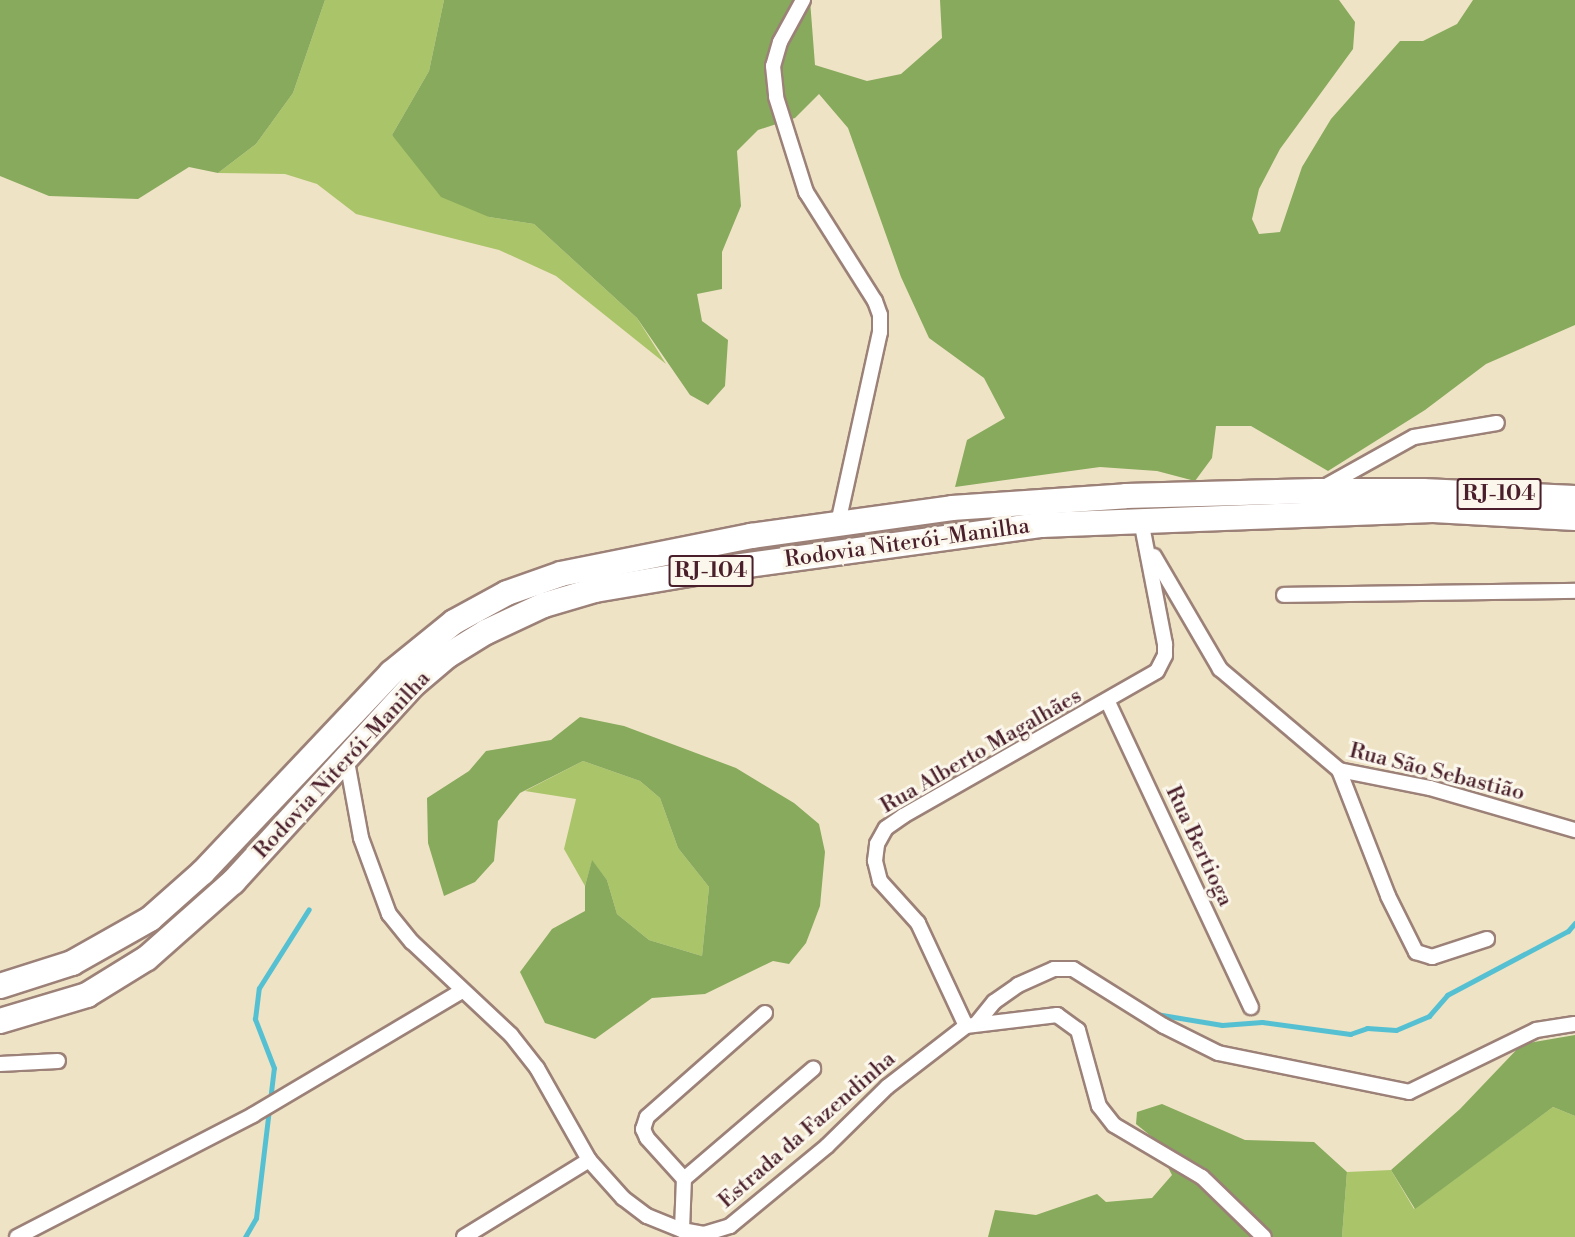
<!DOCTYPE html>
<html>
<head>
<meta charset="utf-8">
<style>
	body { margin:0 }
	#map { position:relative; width:1575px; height:1237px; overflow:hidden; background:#efe3c5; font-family:"Libre Bodoni",serif }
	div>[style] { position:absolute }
	.green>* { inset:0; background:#aac469 }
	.forest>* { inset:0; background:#87aa5d }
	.stream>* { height:5px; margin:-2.5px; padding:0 2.5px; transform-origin:2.5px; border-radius:2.5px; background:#56c0d3 }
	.roads { filter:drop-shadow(2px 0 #9c8178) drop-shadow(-2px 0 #9c8178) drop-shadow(0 2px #9c8178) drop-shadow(0 -2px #9c8178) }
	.street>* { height:14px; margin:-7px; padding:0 7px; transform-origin:7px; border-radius:7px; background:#fff }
	.highway>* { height:24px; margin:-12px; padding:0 12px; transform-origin:12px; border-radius:12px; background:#fff }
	span { translate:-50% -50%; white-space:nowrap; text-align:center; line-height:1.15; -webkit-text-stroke:6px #fbf7ec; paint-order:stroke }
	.shield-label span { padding:2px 4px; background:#fbf7ec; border:2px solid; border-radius:4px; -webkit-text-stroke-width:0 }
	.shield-label { font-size:21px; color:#4a1f2b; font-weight:700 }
	.street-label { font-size:22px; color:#4a1f2b }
</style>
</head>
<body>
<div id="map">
	<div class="green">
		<div style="clip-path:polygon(325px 0,444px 0,429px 71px,392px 135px,489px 217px,534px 224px,637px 318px,666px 364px,556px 276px,499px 250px,356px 214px,317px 184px,285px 174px,218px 173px,256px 144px,293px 93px)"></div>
		<div style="clip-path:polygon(583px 761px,640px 781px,660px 798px,678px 848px,709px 887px,702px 956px,649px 940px,617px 914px,607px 880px,592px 861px,585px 886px,564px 849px,576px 799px,525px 791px)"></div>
		<div style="clip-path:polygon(1553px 1107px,1575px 1116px,1575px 1237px,1342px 1237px,1347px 1172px,1391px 1170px,1414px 1209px)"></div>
	</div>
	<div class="forest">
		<div style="clip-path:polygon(0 0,325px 0,293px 93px,256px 144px,218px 173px,189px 167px,138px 199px,49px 196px,0 176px)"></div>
		<div style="clip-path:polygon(444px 0,810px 0,815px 65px,867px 81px,901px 74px,942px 38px,940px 0,1339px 0,1355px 22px,1353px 49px,1280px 149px,1259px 189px,1252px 219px,1259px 234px,1280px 232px,1302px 167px,1331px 119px,1400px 41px,1423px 41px,1457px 24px,1473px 0,1575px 0,1575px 325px,1486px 364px,1425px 410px,1328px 471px,1251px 426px,1216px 426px,1212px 458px,1195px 481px,1157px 471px,1100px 467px,955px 487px,967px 440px,1005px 418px,984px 378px,929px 338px,901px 277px,848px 128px,819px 94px,795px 118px,758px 130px,737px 151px,741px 206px,722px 252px,722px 289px,697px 294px,702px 321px,728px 340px,725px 386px,708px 405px,690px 395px,637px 318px,534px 224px,489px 217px,441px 197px,392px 135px,429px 71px)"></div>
		<div style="clip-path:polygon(580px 717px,624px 726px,736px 768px,794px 803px,819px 824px,825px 852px,820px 906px,806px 943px,789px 964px,773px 961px,705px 994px,652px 998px,595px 1039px,545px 1023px,520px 972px,552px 929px,585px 911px,585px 886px,592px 860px,607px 880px,617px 914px,649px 940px,702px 956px,709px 887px,678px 848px,660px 798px,640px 781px,583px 761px,520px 793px,498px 821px,494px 861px,475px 882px,444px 896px,428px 843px,427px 798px,469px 771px,486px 751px,551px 740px)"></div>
		<div style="clip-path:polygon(1575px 1035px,1575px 1116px,1553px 1107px,1415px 1209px,1391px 1170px,1460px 1109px,1522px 1044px)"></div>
		<div style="clip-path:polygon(1162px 1104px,1245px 1140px,1314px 1142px,1347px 1172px,1342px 1237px,988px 1237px,995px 1210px,1036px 1215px,1097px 1194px,1106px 1202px,1152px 1198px,1172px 1175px,1152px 1137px,1136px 1124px,1137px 1112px)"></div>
	</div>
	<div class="stream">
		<div style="left:1156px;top:1014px;width:67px;rotate:9.5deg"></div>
		<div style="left:1222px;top:1025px;width:40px;rotate:-4.3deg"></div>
		<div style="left:1262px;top:1022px;width:89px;rotate:7.8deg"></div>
		<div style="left:1350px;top:1034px;width:18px;rotate:-19deg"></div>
		<div style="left:1367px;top:1028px;width:29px;rotate:4deg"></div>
		<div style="left:1396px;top:1030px;width:36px;rotate:-23deg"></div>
		<div style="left:1429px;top:1016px;width:28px;rotate:-49deg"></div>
		<div style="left:1447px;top:995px;width:137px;rotate:-27.9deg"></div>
		<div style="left:1568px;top:931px;width:11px;rotate:-49deg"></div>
		<div style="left:245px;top:1237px;width:22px;rotate:-60deg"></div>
		<div style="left:256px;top:1218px;width:151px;rotate:-83.2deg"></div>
		<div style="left:274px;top:1068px;width:53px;rotate:-111.2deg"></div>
		<div style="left:255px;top:1019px;width:31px;rotate:-83deg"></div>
		<div style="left:259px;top:988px;width:93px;rotate:-57.7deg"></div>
	</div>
	<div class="roads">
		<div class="street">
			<div style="left:803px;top:0;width:48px;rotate:118.7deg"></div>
			<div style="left:780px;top:42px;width:25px;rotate:106deg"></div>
			<div style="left:773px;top:66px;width:31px;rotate:84deg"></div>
			<div style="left:776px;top:97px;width:100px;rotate:72.5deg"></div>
			<div style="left:806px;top:192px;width:129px;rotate:57.7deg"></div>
			<div style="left:875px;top:301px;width:15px;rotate:70deg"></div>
			<div style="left:880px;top:315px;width:17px;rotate:90deg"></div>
			<div style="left:880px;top:332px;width:196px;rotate:102.4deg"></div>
			<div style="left:1324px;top:487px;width:103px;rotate:-29.1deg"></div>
			<div style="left:1414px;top:437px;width:84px;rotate:-9.6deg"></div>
			<div style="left:1154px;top:556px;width:131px;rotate:59.7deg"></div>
			<div style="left:1220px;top:669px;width:156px;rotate:40.3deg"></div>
			<div style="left:1339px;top:770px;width:93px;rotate:11.2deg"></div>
			<div style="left:1430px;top:788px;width:151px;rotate:16.2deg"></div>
			<div style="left:1284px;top:595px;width:291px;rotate:-0.8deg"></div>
			<div style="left:1108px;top:702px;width:337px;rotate:64.9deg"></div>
			<div style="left:346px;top:756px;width:83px;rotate:79.6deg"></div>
			<div style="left:361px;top:838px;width:81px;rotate:69.8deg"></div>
			<div style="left:389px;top:914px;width:36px;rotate:51deg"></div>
			<div style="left:412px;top:942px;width:136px;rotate:43.2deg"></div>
			<div style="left:511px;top:1035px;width:42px;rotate:51.8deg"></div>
			<div style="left:537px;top:1068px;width:106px;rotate:60.5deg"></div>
			<div style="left:589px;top:1160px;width:51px;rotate:48.2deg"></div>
			<div style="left:623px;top:1198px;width:30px;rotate:37deg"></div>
			<div style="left:647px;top:1216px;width:38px;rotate:22deg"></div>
			<div style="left:682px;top:1230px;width:22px;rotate:10deg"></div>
			<div style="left:704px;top:1234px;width:27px;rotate:-17deg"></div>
			<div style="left:730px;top:1226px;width:126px;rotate:-39.5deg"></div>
			<div style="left:827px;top:1146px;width:84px;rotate:-44.5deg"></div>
			<div style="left:887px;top:1087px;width:100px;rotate:-37.7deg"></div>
			<div style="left:966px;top:1026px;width:92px;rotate:-6.9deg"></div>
			<div style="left:1057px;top:1015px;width:26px;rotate:36deg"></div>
			<div style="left:1078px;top:1030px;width:79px;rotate:74.6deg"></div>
			<div style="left:1099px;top:1106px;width:24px;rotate:52deg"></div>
			<div style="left:1114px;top:1125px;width:102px;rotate:30.6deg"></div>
			<div style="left:1202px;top:1177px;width:86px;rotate:44.1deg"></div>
			<div style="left:1339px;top:770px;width:135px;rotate:68.7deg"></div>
			<div style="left:1388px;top:896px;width:63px;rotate:63.4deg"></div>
			<div style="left:1416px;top:952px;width:17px;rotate:17deg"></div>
			<div style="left:1432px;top:957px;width:58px;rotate:-18.1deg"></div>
			<div style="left:765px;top:1013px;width:157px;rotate:138.6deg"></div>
			<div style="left:647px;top:1117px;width:13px;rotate:108deg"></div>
			<div style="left:643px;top:1129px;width:10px;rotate:66deg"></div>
			<div style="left:647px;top:1138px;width:55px;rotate:47.9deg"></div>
			<div style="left:684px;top:1179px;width:170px;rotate:-40.5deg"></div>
			<div style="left:977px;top:1023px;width:27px;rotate:-51deg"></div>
			<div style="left:994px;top:1002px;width:29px;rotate:-35deg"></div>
			<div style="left:1018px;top:985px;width:39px;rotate:-24deg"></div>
			<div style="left:1054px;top:969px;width:19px"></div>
			<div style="left:1073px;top:969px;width:107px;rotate:32.1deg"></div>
			<div style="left:1164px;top:1026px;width:60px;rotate:26.6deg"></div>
			<div style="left:1218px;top:1053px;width:195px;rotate:11.5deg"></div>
			<div style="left:1409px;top:1092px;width:141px;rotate:-26deg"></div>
			<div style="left:1536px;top:1030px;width:39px;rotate:-9deg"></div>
			<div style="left:966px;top:1026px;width:114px;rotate:-115deg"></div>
			<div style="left:918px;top:923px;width:57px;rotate:-132.1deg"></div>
			<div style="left:880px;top:881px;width:21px;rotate:-104deg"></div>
			<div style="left:875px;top:861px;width:17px;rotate:-83deg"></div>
			<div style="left:877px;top:844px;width:18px;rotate:-61deg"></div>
			<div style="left:886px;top:828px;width:21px;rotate:-35deg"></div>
			<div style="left:903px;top:816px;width:292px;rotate:-29.7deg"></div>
			<div style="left:1157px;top:671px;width:18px;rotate:-63deg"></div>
			<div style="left:1165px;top:655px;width:11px;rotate:-90deg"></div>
			<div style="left:1165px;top:644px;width:126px;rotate:-101deg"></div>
			<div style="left:0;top:1064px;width:58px;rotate:-3deg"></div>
			<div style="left:682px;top:1230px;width:51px;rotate:-87.8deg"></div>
			<div style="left:17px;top:1237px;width:266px;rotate:-27.3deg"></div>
			<div style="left:253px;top:1115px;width:243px;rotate:-30.7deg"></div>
			<div style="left:464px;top:1237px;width:147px;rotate:-31.6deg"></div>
		</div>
		<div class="highway">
			<div style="left:0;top:986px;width:76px;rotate:-17.7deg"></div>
			<div style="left:72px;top:963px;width:90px;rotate:-29.4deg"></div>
			<div style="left:150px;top:919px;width:71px;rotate:-41.6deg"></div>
			<div style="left:203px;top:872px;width:274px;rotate:-46.6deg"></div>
			<div style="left:391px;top:673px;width:81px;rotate:-39deg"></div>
			<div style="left:454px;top:622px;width:60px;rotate:-28.7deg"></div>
			<div style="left:507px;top:593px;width:57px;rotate:-19.4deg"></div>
			<div style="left:561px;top:574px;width:194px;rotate:-11.3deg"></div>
			<div style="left:751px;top:536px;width:203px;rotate:-7.9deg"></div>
			<div style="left:952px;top:508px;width:174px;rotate:-3.9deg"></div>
			<div style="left:1126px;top:496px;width:191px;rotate:-1.5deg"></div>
			<div style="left:1317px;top:491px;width:106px"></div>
			<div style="left:1423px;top:491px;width:152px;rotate:2.6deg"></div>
			<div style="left:0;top:1021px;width:91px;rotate:-16.6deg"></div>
			<div style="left:87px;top:995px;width:70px;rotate:-31.7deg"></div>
			<div style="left:147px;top:958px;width:115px;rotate:-41.5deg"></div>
			<div style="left:233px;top:882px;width:267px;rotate:-47.6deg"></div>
			<div style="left:413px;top:685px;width:45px;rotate:-40.5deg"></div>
			<div style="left:447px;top:656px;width:46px;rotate:-31.6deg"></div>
			<div style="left:486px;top:632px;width:64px;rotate:-25deg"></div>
			<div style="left:544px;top:605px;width:53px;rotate:-16.4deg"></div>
			<div style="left:595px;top:590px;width:126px;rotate:-9.6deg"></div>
			<div style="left:719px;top:569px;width:325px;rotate:-7.8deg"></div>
			<div style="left:1041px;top:525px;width:392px;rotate:-2.2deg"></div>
			<div style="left:1433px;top:510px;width:142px;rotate:3.2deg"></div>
		</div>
	</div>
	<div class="shield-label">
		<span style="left:1499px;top:494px">RJ-104</span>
		<span style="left:711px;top:571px">RJ-104</span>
	</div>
	<div class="street-label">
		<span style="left:907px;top:543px;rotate:-8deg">Rodovia Niterói-Manilha</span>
		<span style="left:981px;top:751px;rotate:-30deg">Rua Alberto Magalhães</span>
		<span style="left:342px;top:765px;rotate:-47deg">Rodovia Niterói-Manilha</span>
		<span style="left:1437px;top:772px;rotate:14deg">Rua São Sebastião</span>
		<span style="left:1199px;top:846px;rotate:65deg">Rua Bertioga</span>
		<span style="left:807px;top:1130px;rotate:-41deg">Estrada da Fazendinha</span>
	</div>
</div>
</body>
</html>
